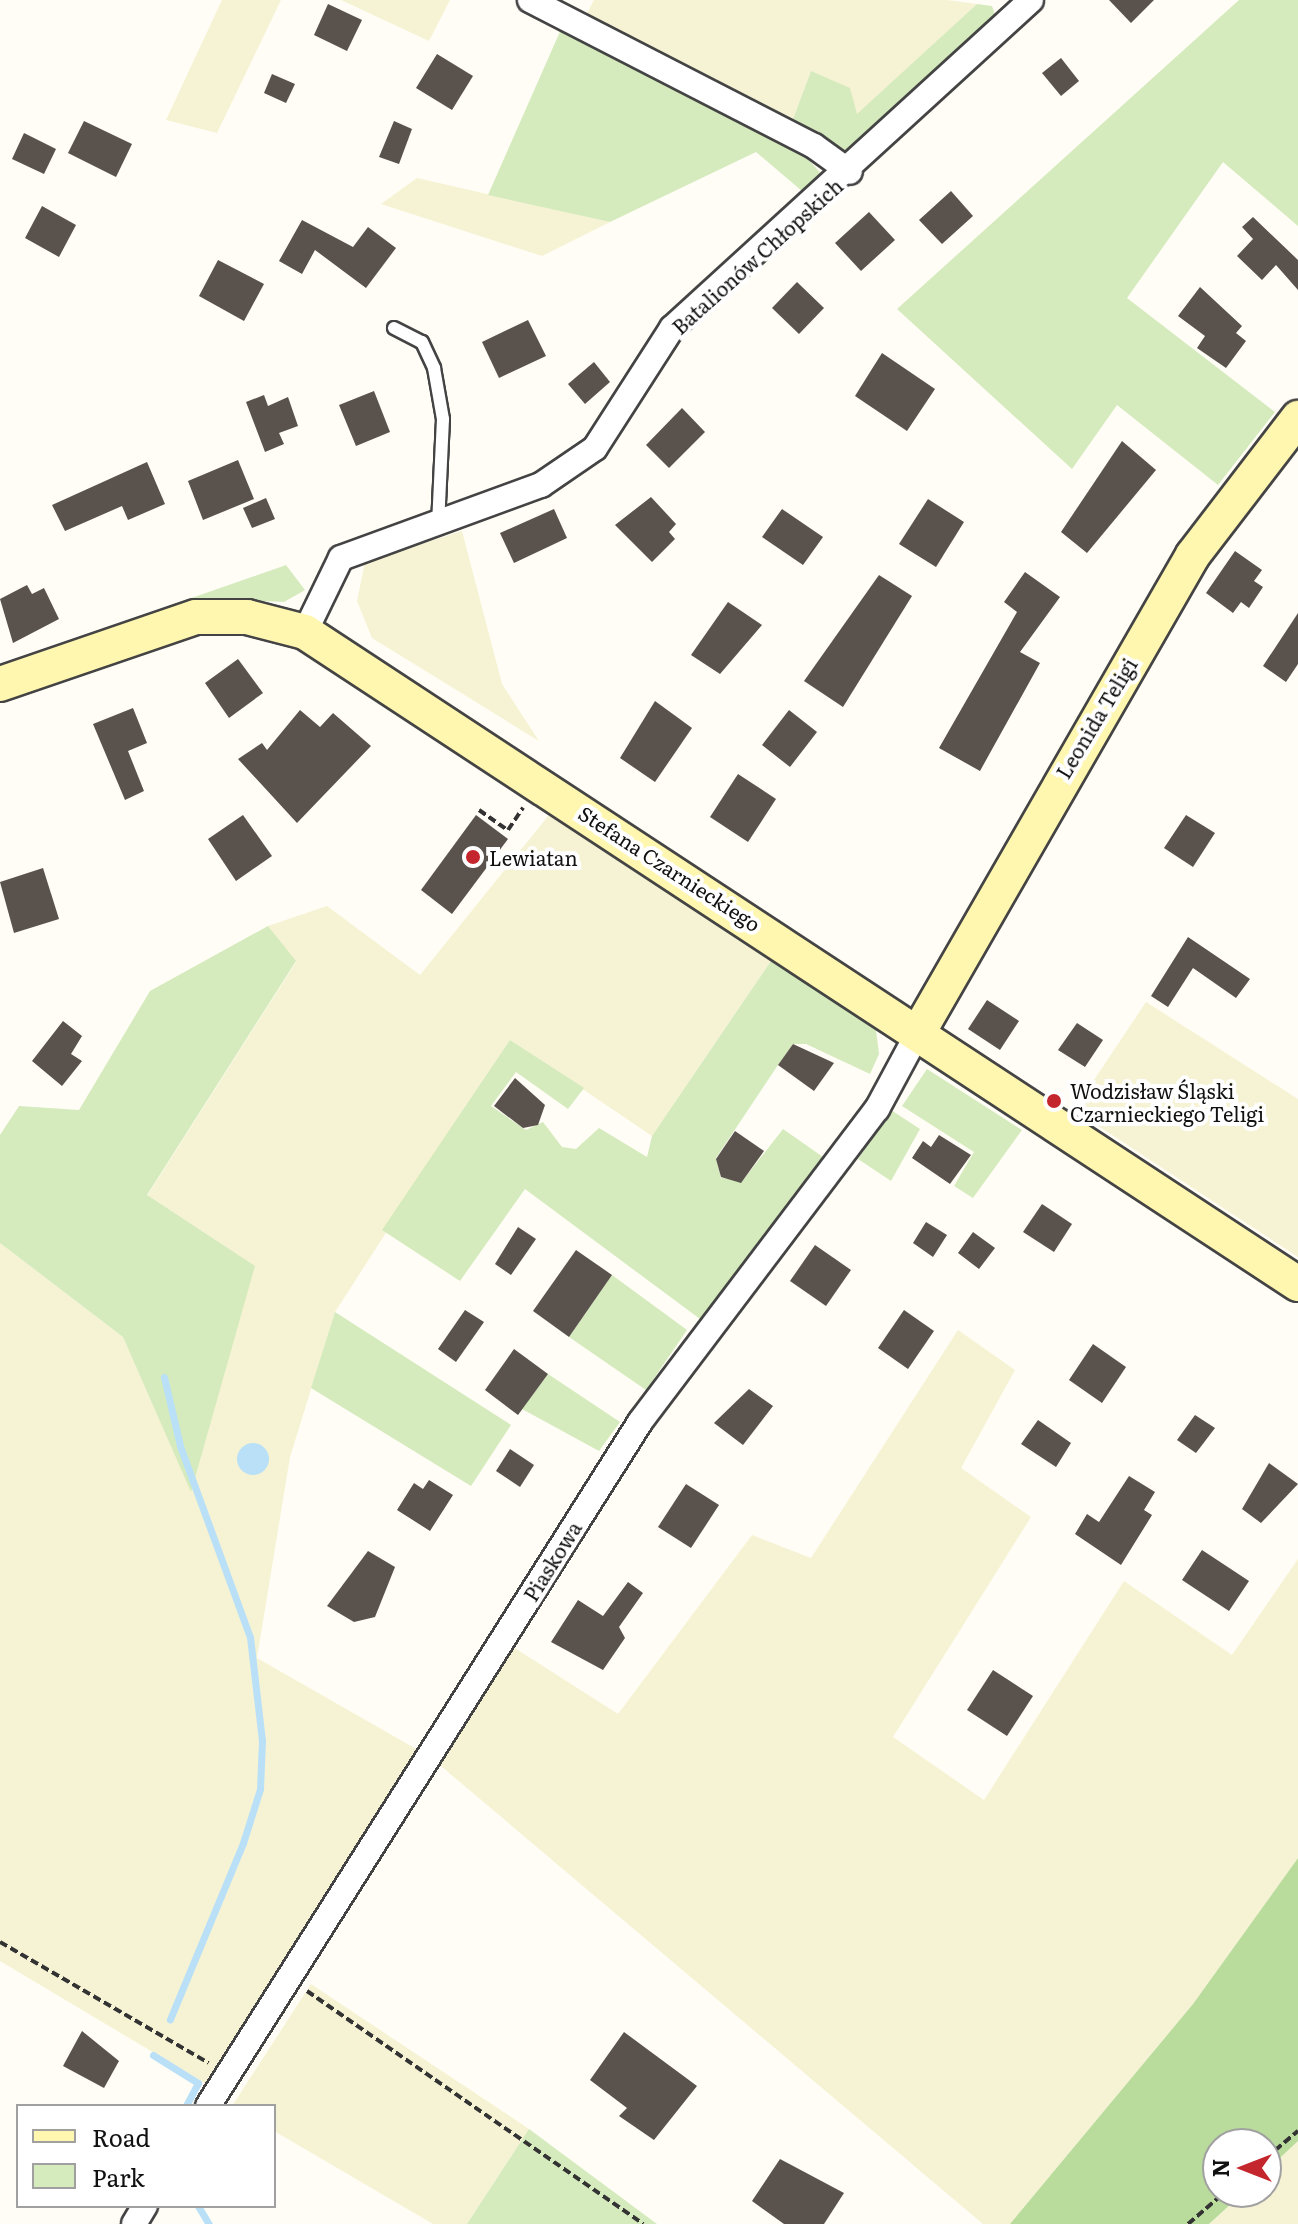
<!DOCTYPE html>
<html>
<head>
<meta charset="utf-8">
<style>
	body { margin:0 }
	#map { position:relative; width:1298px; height:2224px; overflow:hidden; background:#fffdf5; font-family:Literata,serif }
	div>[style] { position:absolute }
	.farmland>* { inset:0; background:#f6f3d4 }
	.green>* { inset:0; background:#d5ebbd }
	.forest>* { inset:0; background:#b9dc9c }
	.water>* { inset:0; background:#b9e0f7 }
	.round { border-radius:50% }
	.stream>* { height:7px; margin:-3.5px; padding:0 3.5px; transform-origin:3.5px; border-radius:3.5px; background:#b9e0f7 }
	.building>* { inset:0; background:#5a524d }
	.path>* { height:4px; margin-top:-2px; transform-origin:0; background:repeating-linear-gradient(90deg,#333 0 8px,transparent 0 12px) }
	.roads { filter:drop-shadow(2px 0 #444) drop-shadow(-2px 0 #444) drop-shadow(0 2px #444) drop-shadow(0 -2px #444) }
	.lane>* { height:12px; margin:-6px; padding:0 6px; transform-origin:6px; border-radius:6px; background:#fff }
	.street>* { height:24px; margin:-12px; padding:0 12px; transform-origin:12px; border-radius:12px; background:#fff }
	.secondary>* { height:34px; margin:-17px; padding:0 17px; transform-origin:17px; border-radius:17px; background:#fff6b0 }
	.dots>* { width:22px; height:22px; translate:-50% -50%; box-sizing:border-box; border:4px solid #fff; border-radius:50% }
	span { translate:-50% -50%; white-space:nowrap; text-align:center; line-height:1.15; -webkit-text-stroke:8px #fff; paint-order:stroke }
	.street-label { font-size:20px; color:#111 }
	.poi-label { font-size:20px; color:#111 }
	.left { translate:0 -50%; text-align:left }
	.legend { position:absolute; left:16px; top:2104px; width:260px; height:104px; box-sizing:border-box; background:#fff; border:2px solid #a0a0a0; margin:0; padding:10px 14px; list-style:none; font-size:24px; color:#111 }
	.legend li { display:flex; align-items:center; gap:16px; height:40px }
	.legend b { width:40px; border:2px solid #a0a0a0 }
	.north { position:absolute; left:1202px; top:2128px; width:80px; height:80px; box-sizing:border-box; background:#fff; border:2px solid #a0a0a0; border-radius:50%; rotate:270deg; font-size:22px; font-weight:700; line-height:32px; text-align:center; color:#111 }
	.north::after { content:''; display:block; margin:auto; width:28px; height:36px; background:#c4262e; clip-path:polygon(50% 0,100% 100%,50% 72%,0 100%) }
</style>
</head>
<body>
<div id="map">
	<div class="farmland">
		<div style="clip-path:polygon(222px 0,281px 0,217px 133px,166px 120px)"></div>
		<div style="clip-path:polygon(341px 0,450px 0,429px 41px)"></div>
		<div style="clip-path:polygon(594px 0,947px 0,977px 4px,857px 115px,811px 71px,793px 119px,586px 15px)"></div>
		<div style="clip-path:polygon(417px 178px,610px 222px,542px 256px,381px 204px)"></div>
		<div style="clip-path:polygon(462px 531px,502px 684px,539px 741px,372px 638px,357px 601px,365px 562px)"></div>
		<div style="clip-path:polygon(553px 810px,775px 955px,652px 1136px,510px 1040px,335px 1312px,290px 1457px,257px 1658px,418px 1750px,208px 2085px,0 1961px,0 1243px,123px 1337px,191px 1490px,147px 1196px,296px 962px,268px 926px,327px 906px,420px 975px)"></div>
		<div style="clip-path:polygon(1146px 1002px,1298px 1099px,1298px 1257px,1074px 1110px)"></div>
		<div style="clip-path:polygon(958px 1330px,1015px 1370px,961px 1468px,1031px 1517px,893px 1737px,984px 1800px,1124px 1581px,1232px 1655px,1298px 1559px,1298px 1858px,1193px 2004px,1010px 2224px,983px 2224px,435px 1761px,510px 1645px,618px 1714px,752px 1535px,811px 1558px)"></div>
		<div style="clip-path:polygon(311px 1984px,529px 2129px,467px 2224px,433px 2224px,274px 2131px,274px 2106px,232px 2106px)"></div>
		<div style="clip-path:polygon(1298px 2141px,1298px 2224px,1209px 2224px,1244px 2192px,1266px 2192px,1266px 2171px)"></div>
	</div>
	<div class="green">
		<div style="clip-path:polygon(1239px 0,1298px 0,1298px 226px,1223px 162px,1127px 298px,1275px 412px,1218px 485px,1117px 405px,1072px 469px,897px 309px)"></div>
		<div style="clip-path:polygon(977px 4px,992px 6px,997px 20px,863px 148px,845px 153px,793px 119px,811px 71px,850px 88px,857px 114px)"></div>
		<div style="clip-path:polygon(562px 27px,800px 150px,824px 177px,802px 191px,756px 152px,610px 222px,488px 195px)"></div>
		<div style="clip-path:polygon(286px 565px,305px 590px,284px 602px,228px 599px,157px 610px)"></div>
		<div style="clip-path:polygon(268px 926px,296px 961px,147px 1195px,255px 1266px,191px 1492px,123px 1337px,0 1243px,0 1135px,19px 1106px,79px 1110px,150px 991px)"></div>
		<div style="clip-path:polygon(775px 955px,875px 1022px,879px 1054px,870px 1074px,806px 1044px,793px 1044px,778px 1065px,716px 1158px,721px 1178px,744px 1179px,783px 1129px,823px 1157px,700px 1319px,525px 1189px,460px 1281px,382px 1230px,510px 1040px,584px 1088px,568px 1109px,516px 1072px,491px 1106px,526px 1130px,543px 1122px,562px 1147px,576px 1149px,599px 1128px,647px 1157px,652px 1136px)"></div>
		<div style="clip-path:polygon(927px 1069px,1022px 1130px,973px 1198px,954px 1186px,974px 1152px,902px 1106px)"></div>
		<div style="clip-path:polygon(891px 1110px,920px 1129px,891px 1181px,858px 1159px)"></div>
		<div style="clip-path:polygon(612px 1275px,687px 1330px,646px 1390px,569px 1337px)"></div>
		<div style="clip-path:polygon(335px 1312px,511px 1425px,471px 1486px,311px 1388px)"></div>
		<div style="clip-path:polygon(548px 1374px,620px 1422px,599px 1451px,522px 1409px)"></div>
		<div style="clip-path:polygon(529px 2129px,657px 2224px,467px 2224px)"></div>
	</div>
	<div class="forest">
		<div style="clip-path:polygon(1298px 1858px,1298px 2141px,1266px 2171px,1266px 2144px,1218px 2144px,1218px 2192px,1244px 2192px,1209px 2224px,1010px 2224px,1193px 2004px)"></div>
	</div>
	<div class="water">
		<div class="round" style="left:237px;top:1443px;width:32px;height:32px"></div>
	</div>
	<div class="stream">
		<div style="left:164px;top:1377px;width:71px;rotate:76.9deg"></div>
		<div style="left:180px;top:1446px;width:203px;rotate:69.9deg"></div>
		<div style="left:250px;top:1637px;width:105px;rotate:83.4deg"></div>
		<div style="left:262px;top:1741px;width:48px;rotate:92.4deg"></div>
		<div style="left:260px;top:1789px;width:57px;rotate:107.5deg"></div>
		<div style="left:243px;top:1843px;width:191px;rotate:112.5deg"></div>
		<div style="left:153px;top:2055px;width:53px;rotate:31.9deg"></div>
		<div style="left:198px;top:2083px;width:26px;rotate:118deg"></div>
		<div style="left:198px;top:2206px;width:21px;rotate:59deg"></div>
	</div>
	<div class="building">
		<div style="clip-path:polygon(1109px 0,1154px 0,1131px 23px)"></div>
		<div style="clip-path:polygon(328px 4px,362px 20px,347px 51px,314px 35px)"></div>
		<div style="clip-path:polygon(437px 54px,473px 76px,452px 110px,416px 88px)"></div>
		<div style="clip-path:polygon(1061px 58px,1079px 81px,1061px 96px,1042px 73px)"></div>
		<div style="clip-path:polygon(272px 74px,295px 84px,286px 103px,264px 93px)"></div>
		<div style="clip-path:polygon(84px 121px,132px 144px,116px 177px,68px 153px)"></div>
		<div style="clip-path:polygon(394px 121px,412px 129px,399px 164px,379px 157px)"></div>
		<div style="clip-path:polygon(24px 133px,56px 149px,44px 174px,12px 159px)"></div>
		<div style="clip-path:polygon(951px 191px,973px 216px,942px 244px,919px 220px)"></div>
		<div style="clip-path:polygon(42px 206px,76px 225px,59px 257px,25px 238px)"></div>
		<div style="clip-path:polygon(869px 212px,895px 240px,861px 271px,835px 243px)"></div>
		<div style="clip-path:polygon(1253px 217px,1298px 260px,1298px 290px,1276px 265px,1262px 280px,1237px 256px,1253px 239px,1242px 227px)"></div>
		<div style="clip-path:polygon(302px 220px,353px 247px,368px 227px,396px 248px,366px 288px,315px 250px,302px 274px,279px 261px)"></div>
		<div style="clip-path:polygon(218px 260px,264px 284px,244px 321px,199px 296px)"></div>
		<div style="clip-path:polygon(797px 282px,824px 308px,799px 334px,772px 308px)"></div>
		<div style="clip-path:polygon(1200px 287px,1242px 326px,1236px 333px,1246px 341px,1226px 368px,1197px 348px,1205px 336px,1178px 316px)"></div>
		<div style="clip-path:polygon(528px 320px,546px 356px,499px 378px,482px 342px)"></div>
		<div style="clip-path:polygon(882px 353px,935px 389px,907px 431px,855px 396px)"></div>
		<div style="clip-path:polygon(594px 362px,610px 382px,585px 404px,568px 384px)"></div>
		<div style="clip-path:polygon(374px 391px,390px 432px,356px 446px,339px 405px)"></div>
		<div style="clip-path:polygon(264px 395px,268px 406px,288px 397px,298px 426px,279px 433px,284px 444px,265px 452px,246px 402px)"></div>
		<div style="clip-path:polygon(682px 408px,705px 432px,669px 468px,646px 445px)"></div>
		<div style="clip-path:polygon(1122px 441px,1156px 470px,1087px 553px,1061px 532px)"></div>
		<div style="clip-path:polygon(238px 460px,254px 499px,203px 520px,188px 481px)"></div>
		<div style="clip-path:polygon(147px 462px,165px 504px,128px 520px,122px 506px,65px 531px,52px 505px)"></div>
		<div style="clip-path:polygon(651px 497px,676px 524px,669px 532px,675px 539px,652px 562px,615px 525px)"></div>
		<div style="clip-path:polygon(266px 498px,275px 519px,252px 528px,243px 508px)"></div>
		<div style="clip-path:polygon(928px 499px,964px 522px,936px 567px,899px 544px)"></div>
		<div style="clip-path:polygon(554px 509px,567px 538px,514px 563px,500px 533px)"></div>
		<div style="clip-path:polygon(782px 509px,823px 537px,803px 565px,762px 537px)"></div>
		<div style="clip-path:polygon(1235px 551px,1262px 570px,1254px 581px,1263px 587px,1249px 608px,1241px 602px,1233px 613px,1206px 593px)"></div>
		<div style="clip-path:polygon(1025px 572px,1060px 597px,1020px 652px,1040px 663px,980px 771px,939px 748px,1017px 612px,1004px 602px)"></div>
		<div style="clip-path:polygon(879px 575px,912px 596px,843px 707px,804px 681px)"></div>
		<div style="clip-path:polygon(27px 585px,32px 594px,44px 588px,59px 619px,13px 643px,0 599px)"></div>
		<div style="clip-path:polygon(728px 602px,762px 625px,720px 674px,691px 655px)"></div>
		<div style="clip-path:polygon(1298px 613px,1298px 664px,1286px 682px,1263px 666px)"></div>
		<div style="clip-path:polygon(238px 659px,263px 693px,229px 718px,205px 683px)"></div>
		<div style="clip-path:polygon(655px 701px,692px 728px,655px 782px,620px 758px)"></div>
		<div style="clip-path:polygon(133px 708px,147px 743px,128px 751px,144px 791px,125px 800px,93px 724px)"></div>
		<div style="clip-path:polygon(300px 710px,320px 727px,333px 713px,371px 746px,297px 823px,238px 759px,262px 743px,267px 750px)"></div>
		<div style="clip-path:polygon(789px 710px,817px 732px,790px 767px,762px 745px)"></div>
		<div style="clip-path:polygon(738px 774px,776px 799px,748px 842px,710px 817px)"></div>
		<div style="clip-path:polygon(243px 815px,272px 856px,236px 881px,208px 839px)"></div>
		<div style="clip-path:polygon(476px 815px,508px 839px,452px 914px,421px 890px)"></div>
		<div style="clip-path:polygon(1186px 815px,1215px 833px,1193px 867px,1164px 848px)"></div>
		<div style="clip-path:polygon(43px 868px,59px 919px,14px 933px,0 882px)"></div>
		<div style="clip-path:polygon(1188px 937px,1250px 979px,1236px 998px,1193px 968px,1168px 1007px,1151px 996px)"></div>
		<div style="clip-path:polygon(987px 1000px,1019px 1021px,1000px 1050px,968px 1029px)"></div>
		<div style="clip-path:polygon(63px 1021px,82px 1036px,71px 1054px,82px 1061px,62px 1086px,32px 1061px)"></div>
		<div style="clip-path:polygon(1077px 1023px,1103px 1040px,1085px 1067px,1058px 1050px)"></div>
		<div style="clip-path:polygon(793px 1044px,834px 1063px,814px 1091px,778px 1065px)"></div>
		<div style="clip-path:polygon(515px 1078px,545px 1105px,538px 1125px,523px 1128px,494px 1106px)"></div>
		<div style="clip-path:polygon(735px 1131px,764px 1151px,741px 1183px,721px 1177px,716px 1159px)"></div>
		<div style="clip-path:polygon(939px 1135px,971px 1155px,950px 1184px,912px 1158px,923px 1141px,931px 1147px)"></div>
		<div style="clip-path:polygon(1042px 1204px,1072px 1224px,1054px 1252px,1023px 1232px)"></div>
		<div style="clip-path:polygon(926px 1222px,947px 1235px,933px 1257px,913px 1243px)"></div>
		<div style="clip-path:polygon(518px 1227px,536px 1239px,511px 1275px,495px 1264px)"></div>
		<div style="clip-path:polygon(973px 1232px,995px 1248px,979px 1269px,958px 1253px)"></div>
		<div style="clip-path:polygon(815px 1245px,851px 1270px,826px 1306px,790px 1281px)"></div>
		<div style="clip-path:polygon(576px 1250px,612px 1275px,569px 1337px,533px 1311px)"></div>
		<div style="clip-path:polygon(465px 1310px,484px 1322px,456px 1362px,438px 1349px)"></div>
		<div style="clip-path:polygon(904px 1310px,934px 1331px,908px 1369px,878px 1348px)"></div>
		<div style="clip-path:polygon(1093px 1344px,1126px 1367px,1102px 1403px,1069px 1380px)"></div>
		<div style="clip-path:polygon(514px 1349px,548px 1374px,518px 1415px,485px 1390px)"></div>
		<div style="clip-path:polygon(749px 1389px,773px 1406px,743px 1445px,714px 1423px)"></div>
		<div style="clip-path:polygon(1195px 1415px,1215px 1428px,1196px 1453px,1177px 1440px)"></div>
		<div style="clip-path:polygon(1038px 1420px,1071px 1443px,1056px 1467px,1021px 1444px)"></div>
		<div style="clip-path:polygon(510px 1449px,534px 1465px,520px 1487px,496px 1471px)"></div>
		<div style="clip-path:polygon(1269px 1463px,1298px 1484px,1261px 1523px,1242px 1509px)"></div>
		<div style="clip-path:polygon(1129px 1476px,1155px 1492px,1144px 1510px,1152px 1515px,1121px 1565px,1075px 1534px,1087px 1514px,1099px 1522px)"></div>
		<div style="clip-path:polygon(429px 1480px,453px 1495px,430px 1531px,397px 1510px,414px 1483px,423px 1489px)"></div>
		<div style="clip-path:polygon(686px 1484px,719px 1505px,691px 1548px,658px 1527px)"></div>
		<div style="clip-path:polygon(1202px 1550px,1249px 1581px,1229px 1611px,1182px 1580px)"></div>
		<div style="clip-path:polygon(368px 1551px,395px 1567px,375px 1617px,354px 1622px,327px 1606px)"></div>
		<div style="clip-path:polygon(628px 1582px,643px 1593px,619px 1627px,625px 1638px,603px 1670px,551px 1642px,578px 1600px,603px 1616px)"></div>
		<div style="clip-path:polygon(993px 1670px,1033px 1696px,1007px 1736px,967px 1710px)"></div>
		<div style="clip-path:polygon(82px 2031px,119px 2061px,104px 2088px,63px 2066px)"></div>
		<div style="clip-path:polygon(624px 2032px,697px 2086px,654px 2140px,619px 2116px,627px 2108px,590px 2080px)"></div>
		<div style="clip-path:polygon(780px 2159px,844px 2193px,824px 2224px,784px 2224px,752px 2201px)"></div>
	</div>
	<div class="path">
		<div style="left:479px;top:810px;width:35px;rotate:35deg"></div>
		<div style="left:508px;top:830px;width:27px;rotate:-56deg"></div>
		<div style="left:0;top:1942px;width:241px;rotate:30.1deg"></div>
		<div style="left:307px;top:1991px;width:409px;rotate:34.7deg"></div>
		<div style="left:1266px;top:2158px;width:42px;rotate:-40.2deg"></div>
		<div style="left:1188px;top:2224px;width:49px;rotate:-40.9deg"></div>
	</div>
	<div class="roads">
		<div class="lane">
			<div style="left:394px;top:328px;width:31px;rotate:27deg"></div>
			<div style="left:422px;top:342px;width:29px;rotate:65deg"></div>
			<div style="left:434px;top:368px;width:52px;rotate:80deg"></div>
			<div style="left:443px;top:419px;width:105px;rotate:92.7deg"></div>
		</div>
		<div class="street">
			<div style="left:530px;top:0;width:319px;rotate:27.2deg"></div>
			<div style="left:814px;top:146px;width:44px;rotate:35.8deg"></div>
			<div style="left:305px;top:632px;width:82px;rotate:-64.1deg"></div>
			<div style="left:341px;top:558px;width:213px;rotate:-20.1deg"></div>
			<div style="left:541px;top:485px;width:65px;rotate:-34.4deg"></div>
			<div style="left:595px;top:448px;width:143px;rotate:-57.3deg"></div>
			<div style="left:672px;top:328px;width:486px;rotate:-42.4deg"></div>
			<div style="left:208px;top:2106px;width:809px;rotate:-57.72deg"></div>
			<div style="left:640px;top:1422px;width:393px;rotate:-52.9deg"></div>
			<div style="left:877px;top:1109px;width:86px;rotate:-61.7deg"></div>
			<div style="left:134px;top:2224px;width:21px;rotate:-59deg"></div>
		</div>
		<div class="secondary">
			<div style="left:0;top:684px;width:207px;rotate:-18.9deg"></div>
			<div style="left:196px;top:617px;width:51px"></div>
			<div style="left:247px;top:617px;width:60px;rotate:14.5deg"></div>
			<div style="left:305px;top:632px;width:1188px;rotate:33.29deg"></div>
			<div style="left:918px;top:1033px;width:551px;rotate:-60.09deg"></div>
			<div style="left:1193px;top:555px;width:173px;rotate:-52.5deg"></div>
		</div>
	</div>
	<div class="dots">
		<div style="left:473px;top:857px;background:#c4262e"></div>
		<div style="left:1054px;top:1101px;background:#c4262e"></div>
	</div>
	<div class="street-label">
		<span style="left:757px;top:256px;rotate:-42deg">Batalionów Chłopskich</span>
		<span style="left:1096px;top:718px;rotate:-59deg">Leonida Teligi</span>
		<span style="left:670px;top:868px;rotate:33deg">Stefana Czarnieckiego</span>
		<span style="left:552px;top:1561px;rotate:-58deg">Piaskowa</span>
	</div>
	<div class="poi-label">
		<span class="left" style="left:489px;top:857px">Lewiatan</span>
		<span class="left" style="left:1070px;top:1102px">Wodzisław Śląski<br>Czarnieckiego Teligi</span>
	</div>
	<ul class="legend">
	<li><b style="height:10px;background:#fff6b0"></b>Road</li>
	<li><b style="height:22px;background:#d5ebbd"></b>Park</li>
	</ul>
	<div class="north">N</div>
</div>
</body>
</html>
